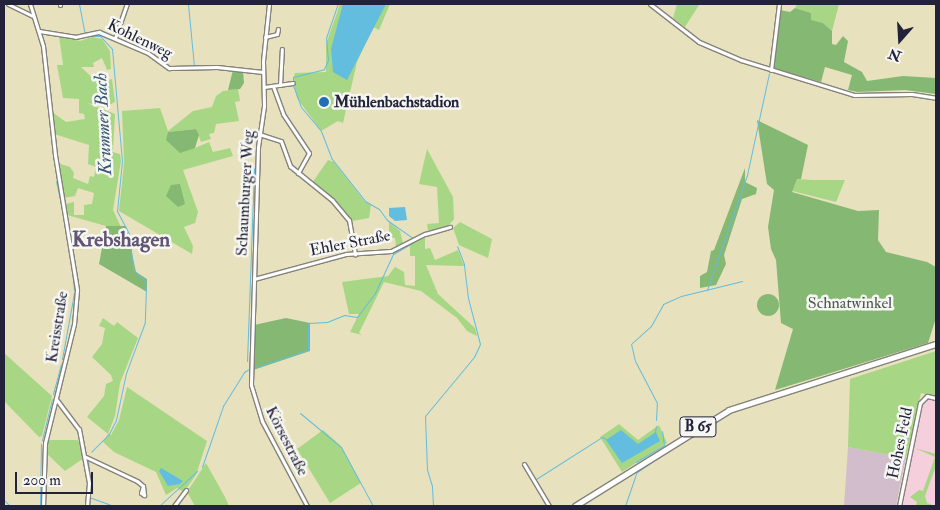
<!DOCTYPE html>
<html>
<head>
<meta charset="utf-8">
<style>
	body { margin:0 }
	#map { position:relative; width:940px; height:510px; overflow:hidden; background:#e8e1bd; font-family:"IM FELL Double Pica",serif }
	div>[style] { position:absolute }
	.built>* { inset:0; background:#f5cfdb }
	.industrial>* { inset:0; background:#d1bdcc }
	.green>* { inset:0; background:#a7d785 }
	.forest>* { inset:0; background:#85b872 }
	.round { border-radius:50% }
	.water>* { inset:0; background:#62bddf }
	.stream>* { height:1px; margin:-0.5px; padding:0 0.5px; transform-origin:0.5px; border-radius:0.5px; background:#62bddf }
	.roads { filter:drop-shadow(1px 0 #85827c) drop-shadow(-1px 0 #85827c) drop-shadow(0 1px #85827c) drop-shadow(0 -1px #85827c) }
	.minor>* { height:3px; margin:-1.5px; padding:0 1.5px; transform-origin:1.5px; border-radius:1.5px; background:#fff }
	.major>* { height:4.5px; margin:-2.25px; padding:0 2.25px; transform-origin:2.25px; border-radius:2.25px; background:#fff }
	.dots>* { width:14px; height:14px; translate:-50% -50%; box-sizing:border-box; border:2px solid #f6f6f2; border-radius:50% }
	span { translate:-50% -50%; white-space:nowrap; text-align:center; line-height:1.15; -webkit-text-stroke:5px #f6f6f2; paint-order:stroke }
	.shield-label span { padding:1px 4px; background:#f6f6f2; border:1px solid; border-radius:4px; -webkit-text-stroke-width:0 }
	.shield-label { font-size:15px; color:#22223b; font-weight:700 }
	.street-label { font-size:16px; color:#22223b }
	.poi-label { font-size:16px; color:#22223b; font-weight:700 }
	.left { translate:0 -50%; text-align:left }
	.park-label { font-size:16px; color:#4a5851 }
	.water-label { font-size:18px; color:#385874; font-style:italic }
	.district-label { font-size:21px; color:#605572; font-weight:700 }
	.frame { position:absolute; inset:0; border:5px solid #22223b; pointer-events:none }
	.north { position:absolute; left:875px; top:15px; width:50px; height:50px; -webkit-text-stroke:4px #f6f6f2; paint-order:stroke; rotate:199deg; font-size:14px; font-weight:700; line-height:20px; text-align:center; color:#22223b }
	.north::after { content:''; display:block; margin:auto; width:18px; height:22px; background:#22223b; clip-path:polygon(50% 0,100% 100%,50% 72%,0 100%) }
	.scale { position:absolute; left:15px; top:472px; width:78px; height:22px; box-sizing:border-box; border:2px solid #22223b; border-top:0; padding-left:6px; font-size:15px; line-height:18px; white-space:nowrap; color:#22223b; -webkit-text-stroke:4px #f6f6f2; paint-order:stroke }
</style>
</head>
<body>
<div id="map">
	<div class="built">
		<div style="clip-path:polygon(924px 399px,936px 401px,936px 506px,900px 506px)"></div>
	</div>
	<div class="industrial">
		<div style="clip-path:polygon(848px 447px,906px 458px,896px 506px,844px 506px)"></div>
	</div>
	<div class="green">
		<div style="clip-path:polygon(340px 4px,390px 4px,379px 30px,373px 27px,357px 62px,343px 123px,338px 121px,321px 131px,297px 98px,293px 80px,295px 73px,326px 72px,326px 44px)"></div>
		<div style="clip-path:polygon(677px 4px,699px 5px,685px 27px,673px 18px)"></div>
		<div style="clip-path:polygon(797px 4px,839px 4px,832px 31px,823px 23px,811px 21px,811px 13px,795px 8px)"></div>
		<div style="clip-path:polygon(59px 36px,80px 41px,92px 37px,102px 39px,110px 51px,111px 69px,107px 70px,102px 58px,93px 63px,94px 67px,81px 67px,98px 83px,112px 79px,115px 102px,105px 107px,87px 103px,115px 114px,113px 152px,120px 154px,121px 161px,113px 210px,121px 227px,106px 226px,67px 215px,65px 204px,74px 202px,74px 215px,84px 215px,84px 205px,92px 204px,94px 193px,78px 188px,75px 196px,64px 198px,58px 163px,70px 167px,74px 173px,73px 178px,88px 184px,90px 176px,94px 177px,96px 167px,88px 164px,89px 145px,54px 134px,52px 112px,66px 122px,85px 119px,84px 114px,79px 113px,79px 99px,63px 98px,57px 65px,63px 65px)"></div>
		<div style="clip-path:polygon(238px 89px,240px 101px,235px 102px,239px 121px,216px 124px,214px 133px,209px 134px,211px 139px,201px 142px,196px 129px,168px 132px,195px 148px,209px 142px,213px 152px,230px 148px,233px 156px,183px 170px,198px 212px,195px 223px,184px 227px,193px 246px,192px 254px,119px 211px,124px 163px,122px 111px,160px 108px,168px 131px,193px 111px,212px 107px,216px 96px,223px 91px)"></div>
		<div style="clip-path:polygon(427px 149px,453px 197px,454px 219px,448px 226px,428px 231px,427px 224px,439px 223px,437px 187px,419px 184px)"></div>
		<div style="clip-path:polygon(328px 160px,334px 162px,364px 201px,371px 205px,369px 218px,352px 221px,312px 183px)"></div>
		<div style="clip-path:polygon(797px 179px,812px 180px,845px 180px,836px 202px,792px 191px)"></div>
		<div style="clip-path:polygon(389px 222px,400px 231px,403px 243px,396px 247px,395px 238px,389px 238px)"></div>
		<div style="clip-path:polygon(460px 222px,492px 239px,488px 258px,459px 245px,453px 228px)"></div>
		<div style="clip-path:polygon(425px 236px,425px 249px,430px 248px,435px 260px,458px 250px,464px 266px,426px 265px,438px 294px,475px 328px,477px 336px,467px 331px,457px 318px,421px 291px,384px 282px,359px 333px,362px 335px,350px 332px,359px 314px,349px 314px,342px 282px,388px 276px,395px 267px,404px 272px,405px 285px,415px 286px,415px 256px,410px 256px,410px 245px)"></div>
		<div style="clip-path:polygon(103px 318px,114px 326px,117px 322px,138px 338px,120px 383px,115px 416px,108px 434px,111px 435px,119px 420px,127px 387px,207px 441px,196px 475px,184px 492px,177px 488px,166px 495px,156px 472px,114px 452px,103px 442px,108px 434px,87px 417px,104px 396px,106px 384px,113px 381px,111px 375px,92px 357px,102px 344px,105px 328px,99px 326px)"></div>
		<div style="clip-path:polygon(936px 351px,936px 397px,921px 393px,906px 458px,848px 447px,850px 379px)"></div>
		<div style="clip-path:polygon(4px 353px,52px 396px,42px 436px,39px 437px,4px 401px)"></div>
		<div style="clip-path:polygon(619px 424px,638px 440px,659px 425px,667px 443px,622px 472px,600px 437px)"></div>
		<div style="clip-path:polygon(323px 430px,341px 446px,361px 483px,330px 503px,297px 449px)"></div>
		<div style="clip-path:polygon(47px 440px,78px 440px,84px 458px,65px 471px,45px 452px)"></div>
		<div style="clip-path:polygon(915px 448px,936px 454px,936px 466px,925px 496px,927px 503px,936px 506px,916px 506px,917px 502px,910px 497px,919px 490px,923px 491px,935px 457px)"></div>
		<div style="clip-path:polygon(206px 463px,225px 497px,229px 506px,195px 506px,187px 492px)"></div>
	</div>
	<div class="forest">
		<div style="clip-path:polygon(795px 8px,811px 13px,811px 20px,823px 23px,832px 31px,832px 44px,836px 45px,843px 36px,848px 41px,844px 62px,862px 72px,867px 81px,903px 76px,936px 78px,936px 94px,905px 90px,857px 92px,848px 90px,852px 75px,825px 67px,821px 82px,773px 68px,780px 10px,790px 12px)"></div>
		<div style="clip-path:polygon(233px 70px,243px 71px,244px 83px,240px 89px,228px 90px)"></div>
		<div style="clip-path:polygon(757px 120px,808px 145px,801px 179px,797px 179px,792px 192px,858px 211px,879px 210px,878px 240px,886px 252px,927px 262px,936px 267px,936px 318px,928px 343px,775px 390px,793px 329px,781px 323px,776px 260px,771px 249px,768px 227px,774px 190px,767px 184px)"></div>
		<div style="clip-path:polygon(196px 129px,199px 135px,195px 148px,180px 153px,166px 140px,168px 132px)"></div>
		<div style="clip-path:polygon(745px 168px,745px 182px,757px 188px,756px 194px,742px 199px,724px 255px,726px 264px,716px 285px,700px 288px,700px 276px,707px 272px,711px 251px,714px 250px)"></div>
		<div style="clip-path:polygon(180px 184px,185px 204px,178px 207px,166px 196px,171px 185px)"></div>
		<div style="clip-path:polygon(106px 226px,126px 226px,136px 272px,147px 279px,147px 292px,99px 264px)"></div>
		<div class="round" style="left:757px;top:294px;width:22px;height:22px"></div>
		<div style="clip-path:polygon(286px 318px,310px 323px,310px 351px,253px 370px,254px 325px)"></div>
	</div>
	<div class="water">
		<div style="clip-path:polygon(343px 4px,386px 4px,347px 80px,333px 72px,331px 49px)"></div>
		<div style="clip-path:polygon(405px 207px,407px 220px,395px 221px,389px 216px,389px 208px)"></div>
		<div style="clip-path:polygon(621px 430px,638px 444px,656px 432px,660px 441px,622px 463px,606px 440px)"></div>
		<div style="clip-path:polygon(161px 468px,183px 481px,180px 484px,168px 486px,159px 471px)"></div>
	</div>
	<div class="stream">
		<div style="left:79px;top:4px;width:33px;rotate:79deg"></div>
		<div style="left:85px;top:36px;width:15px"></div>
		<div style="left:100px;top:36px;width:18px;rotate:47deg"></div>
		<div style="left:112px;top:49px;width:112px;rotate:84.9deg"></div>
		<div style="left:122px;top:161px;width:50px;rotate:95.7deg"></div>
		<div style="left:117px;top:211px;width:26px;rotate:62deg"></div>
		<div style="left:129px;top:234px;width:35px;rotate:83deg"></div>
		<div style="left:133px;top:269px;width:16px;rotate:45deg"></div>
		<div style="left:144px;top:280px;width:7px;rotate:74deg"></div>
		<div style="left:146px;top:287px;width:35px;rotate:92deg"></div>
		<div style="left:145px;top:322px;width:54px;rotate:110.4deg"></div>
		<div style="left:126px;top:373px;width:48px;rotate:102deg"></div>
		<div style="left:116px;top:420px;width:16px;rotate:117deg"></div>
		<div style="left:109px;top:434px;width:25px;rotate:135deg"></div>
		<div style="left:188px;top:4px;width:62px;rotate:84.5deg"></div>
		<div style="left:293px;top:81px;width:4px;rotate:-90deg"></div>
		<div style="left:293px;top:77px;width:32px;rotate:-14deg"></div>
		<div style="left:324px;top:69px;width:10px;rotate:-66deg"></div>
		<div style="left:328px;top:60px;width:22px;rotate:-95deg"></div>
		<div style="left:326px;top:38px;width:36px;rotate:-71deg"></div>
		<div style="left:293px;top:85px;width:23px;rotate:70deg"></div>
		<div style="left:301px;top:107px;width:31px;rotate:50deg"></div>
		<div style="left:321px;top:131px;width:30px;rotate:69deg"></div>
		<div style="left:332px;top:159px;width:53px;rotate:51.8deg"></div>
		<div style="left:365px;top:201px;width:16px;rotate:30deg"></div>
		<div style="left:379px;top:209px;width:14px;rotate:54deg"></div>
		<div style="left:387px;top:220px;width:32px;rotate:35deg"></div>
		<div style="left:56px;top:181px;width:34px;rotate:78deg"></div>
		<div style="left:72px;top:271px;width:19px;rotate:84deg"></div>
		<div style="left:707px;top:290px;width:122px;rotate:-70.8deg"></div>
		<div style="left:747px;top:175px;width:104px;rotate:-77.8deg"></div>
		<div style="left:62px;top:359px;width:67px;rotate:-79.7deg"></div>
		<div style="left:247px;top:361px;width:193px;rotate:-87.9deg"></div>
		<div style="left:253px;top:368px;width:58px;rotate:-18.1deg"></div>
		<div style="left:308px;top:350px;width:27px;rotate:-90deg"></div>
		<div style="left:308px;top:323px;width:19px;rotate:-3deg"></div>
		<div style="left:327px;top:322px;width:18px;rotate:-22deg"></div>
		<div style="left:344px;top:315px;width:13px;rotate:9deg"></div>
		<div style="left:357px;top:317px;width:30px;rotate:-53deg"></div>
		<div style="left:375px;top:293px;width:43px;rotate:-65.2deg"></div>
		<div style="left:393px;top:254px;width:24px;rotate:-30deg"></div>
		<div style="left:53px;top:394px;width:31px;rotate:-75deg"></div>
		<div style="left:300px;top:413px;width:53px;rotate:39.7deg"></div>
		<div style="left:341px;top:447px;width:67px;rotate:61.5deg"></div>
		<div style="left:656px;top:420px;width:17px;rotate:-87deg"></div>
		<div style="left:657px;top:403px;width:47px;rotate:-117.6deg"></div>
		<div style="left:635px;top:361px;width:17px;rotate:-103deg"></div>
		<div style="left:631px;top:344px;width:27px;rotate:-42deg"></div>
		<div style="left:651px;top:326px;width:25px;rotate:-61deg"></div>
		<div style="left:663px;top:304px;width:20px;rotate:-24deg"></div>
		<div style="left:681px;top:296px;width:63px;rotate:-13.8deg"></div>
		<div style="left:655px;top:432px;width:6px;rotate:-81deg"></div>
		<div style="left:42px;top:440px;width:42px;rotate:-76.3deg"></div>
		<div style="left:88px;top:460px;width:21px;rotate:85deg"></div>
		<div style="left:636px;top:462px;width:33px;rotate:-31deg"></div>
		<div style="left:664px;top:445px;width:14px;rotate:-98deg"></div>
		<div style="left:202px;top:467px;width:65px;rotate:-71deg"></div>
		<div style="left:223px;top:406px;width:40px;rotate:-58deg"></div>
		<div style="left:244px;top:372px;width:6px;rotate:-31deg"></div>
		<div style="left:536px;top:479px;width:78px;rotate:-32.5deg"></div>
		<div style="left:602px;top:437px;width:7px;rotate:27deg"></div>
		<div style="left:89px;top:497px;width:27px;rotate:20deg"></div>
		<div style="left:4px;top:500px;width:8px;rotate:45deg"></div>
		<div style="left:89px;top:500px;width:6px;rotate:90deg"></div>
		<div style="left:40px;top:506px;width:62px;rotate:-89.1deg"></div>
		<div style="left:159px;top:506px;width:52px;rotate:-42.6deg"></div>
		<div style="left:433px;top:506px;width:20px;rotate:-93deg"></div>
		<div style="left:432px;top:486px;width:17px;rotate:-107deg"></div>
		<div style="left:427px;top:470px;width:54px;rotate:-92.1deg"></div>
		<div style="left:425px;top:416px;width:77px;rotate:-50.3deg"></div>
		<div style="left:474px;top:357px;width:14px;rotate:-65deg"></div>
		<div style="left:480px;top:344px;width:48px;rotate:-104.6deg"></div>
		<div style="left:468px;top:298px;width:34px;rotate:-97deg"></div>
		<div style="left:464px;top:264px;width:19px;rotate:-111deg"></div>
		<div style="left:625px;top:506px;width:36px;rotate:-71deg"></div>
		<div style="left:637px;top:472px;width:27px;rotate:-34deg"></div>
	</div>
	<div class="roads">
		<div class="minor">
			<div style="left:8px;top:4px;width:28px;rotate:26deg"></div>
			<div style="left:30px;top:4px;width:44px;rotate:72.8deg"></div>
			<div style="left:43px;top:46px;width:110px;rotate:83.7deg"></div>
			<div style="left:55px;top:155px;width:137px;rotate:80.7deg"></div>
			<div style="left:77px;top:290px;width:34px;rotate:95deg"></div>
			<div style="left:74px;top:324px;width:122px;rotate:103.7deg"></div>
			<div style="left:45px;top:443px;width:63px;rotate:91.8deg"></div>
			<div style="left:60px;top:4px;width:1px;rotate:90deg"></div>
			<div style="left:269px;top:4px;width:57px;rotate:96deg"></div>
			<div style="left:263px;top:61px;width:45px;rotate:88.7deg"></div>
			<div style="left:264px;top:106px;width:41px;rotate:98.3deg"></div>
			<div style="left:258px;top:147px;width:238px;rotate:91.7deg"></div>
			<div style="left:251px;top:385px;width:38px;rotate:73deg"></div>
			<div style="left:262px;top:421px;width:96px;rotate:62.1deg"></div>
			<div style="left:650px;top:4px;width:62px;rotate:37.8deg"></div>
			<div style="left:699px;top:42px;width:46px;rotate:23.2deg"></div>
			<div style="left:741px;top:60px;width:118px;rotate:17.2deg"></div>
			<div style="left:854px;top:95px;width:58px;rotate:-1deg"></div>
			<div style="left:912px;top:94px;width:24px;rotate:9deg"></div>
			<div style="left:39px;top:31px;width:36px;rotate:9deg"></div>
			<div style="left:75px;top:37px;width:25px;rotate:-12deg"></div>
			<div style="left:99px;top:32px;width:53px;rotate:23.2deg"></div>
			<div style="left:148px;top:53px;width:26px;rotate:36deg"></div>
			<div style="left:169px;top:68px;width:48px;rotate:-1.2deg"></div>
			<div style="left:217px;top:67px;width:46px;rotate:6.2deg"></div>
			<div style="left:265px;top:37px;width:12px;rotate:-14deg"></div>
			<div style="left:277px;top:34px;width:5px;rotate:-79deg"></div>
			<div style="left:115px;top:38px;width:36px;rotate:-71deg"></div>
			<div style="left:771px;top:70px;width:66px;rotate:-83.1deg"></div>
			<div style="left:280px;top:85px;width:36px;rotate:-87deg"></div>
			<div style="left:273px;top:86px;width:30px;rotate:70deg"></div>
			<div style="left:283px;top:114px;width:47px;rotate:56.3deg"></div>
			<div style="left:309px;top:153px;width:23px;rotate:119deg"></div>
			<div style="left:264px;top:87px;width:29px;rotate:-8deg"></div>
			<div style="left:259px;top:134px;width:23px;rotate:18deg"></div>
			<div style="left:281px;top:141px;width:27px;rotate:70deg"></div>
			<div style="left:290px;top:166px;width:54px;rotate:39deg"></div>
			<div style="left:332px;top:200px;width:26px;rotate:50deg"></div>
			<div style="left:349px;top:220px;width:35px;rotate:80deg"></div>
			<div style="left:254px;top:279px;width:95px;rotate:-15.2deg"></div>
			<div style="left:346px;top:254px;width:45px;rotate:-3.8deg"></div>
			<div style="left:391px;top:251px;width:38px;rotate:-27deg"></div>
			<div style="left:425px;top:234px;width:26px;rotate:-16deg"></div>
			<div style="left:56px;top:399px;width:38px;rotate:53deg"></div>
			<div style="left:79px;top:429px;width:55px;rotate:79.5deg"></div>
			<div style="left:89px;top:483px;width:23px;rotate:95deg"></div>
			<div style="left:86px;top:457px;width:56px;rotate:25.2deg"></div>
			<div style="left:137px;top:481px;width:8px;rotate:40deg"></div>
			<div style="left:143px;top:486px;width:7px;rotate:106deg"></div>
			<div style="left:141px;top:493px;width:4px;rotate:34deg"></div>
			<div style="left:144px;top:495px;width:9px;rotate:-96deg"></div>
			<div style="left:524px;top:464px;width:49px;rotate:59.2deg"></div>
			<div style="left:174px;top:506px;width:20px;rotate:-53deg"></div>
			<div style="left:899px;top:506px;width:105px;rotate:-78.5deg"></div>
			<div style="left:920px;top:403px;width:10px;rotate:-45deg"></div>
			<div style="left:927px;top:396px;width:9px;rotate:13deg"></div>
		</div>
		<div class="major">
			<div style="left:575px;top:506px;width:181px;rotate:-31.9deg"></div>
			<div style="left:729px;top:410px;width:217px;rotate:-17.7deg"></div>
		</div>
	</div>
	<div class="dots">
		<div style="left:324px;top:102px;background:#1f6fb2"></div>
	</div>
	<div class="shield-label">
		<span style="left:698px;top:427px">B 65</span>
	</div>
	<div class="street-label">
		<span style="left:140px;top:39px;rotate:26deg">Kohlenweg</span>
		<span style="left:245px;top:193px;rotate:-87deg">Schaumburger Weg</span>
		<span style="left:350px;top:243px;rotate:-11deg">Ehler Straße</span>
		<span style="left:57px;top:327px;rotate:-81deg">Kreisstraße</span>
		<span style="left:287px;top:441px;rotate:63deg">Körsestraße</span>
		<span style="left:900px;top:443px;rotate:-78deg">Hohes Feld</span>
	</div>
	<div class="poi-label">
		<span class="left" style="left:334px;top:102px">Mühlenbachstadion</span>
	</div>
	<div class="park-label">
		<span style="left:850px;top:303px">Schnatwinkel</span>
	</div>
	<div class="water-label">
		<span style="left:104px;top:124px;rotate:-93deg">Krummer Bach</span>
	</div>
	<div class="district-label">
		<span style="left:121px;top:240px">Krebshagen</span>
	</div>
	<div class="frame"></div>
	<div class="north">N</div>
	<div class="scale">200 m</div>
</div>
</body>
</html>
